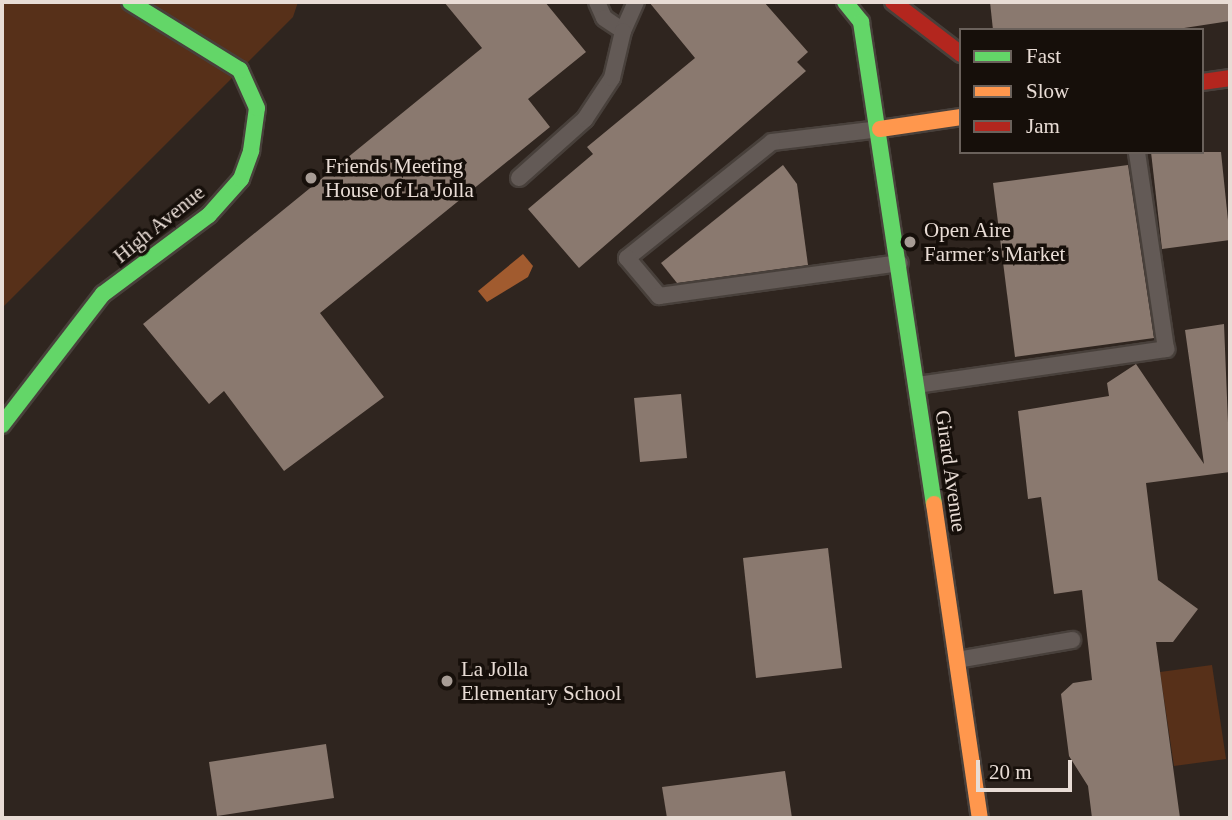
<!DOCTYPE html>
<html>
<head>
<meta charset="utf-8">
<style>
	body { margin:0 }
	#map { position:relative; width:1232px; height:820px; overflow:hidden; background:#2f251f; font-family:Georgia,serif }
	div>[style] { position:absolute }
	.green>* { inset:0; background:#573019 }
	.water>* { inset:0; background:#a15b2f }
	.building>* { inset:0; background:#8a796f }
	.roads { filter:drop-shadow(2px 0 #48403b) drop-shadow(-2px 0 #48403b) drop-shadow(0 2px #48403b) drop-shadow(0 -2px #48403b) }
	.lane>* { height:16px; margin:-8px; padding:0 8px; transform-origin:8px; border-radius:8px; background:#635a56 }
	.fast>* { height:16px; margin:-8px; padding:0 8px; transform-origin:8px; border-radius:8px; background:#63d668 }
	.slow>* { height:16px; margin:-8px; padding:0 8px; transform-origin:8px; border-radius:8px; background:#ff974d }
	.jam>* { height:16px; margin:-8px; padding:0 8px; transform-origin:8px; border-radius:8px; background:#b3261e }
	.dots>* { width:19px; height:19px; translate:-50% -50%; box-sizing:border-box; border:4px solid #160f0a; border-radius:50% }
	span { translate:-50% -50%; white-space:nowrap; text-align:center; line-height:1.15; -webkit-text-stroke:7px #160f0a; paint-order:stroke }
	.poi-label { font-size:21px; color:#e8dcd5 }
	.left { translate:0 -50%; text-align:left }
	.street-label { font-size:21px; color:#e8dcd5 }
	.frame { position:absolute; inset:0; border:4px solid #e8dcd5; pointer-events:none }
	.legend { position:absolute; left:959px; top:28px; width:245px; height:126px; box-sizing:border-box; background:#160f0a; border:2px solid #6a615b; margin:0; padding:9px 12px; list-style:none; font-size:21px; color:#e8dcd5 }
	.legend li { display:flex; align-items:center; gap:14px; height:35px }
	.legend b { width:35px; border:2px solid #6a615b }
	.scale { position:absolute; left:976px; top:760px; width:96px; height:32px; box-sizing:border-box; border:4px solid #e8dcd5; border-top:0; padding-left:9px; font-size:21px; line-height:24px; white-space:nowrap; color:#e8dcd5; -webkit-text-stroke:5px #160f0a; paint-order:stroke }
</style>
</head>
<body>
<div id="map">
	<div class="green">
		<div style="clip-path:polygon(2px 2px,298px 2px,293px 17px,2px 308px)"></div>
		<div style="clip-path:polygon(1212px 665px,1226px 759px,1174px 766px,1160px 672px)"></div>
	</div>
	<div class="water">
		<div style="clip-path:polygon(523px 254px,533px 266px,528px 277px,487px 302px,478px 291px)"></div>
	</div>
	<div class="building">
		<div style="clip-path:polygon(444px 2px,545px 2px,586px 52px,528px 99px,550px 127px,320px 313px,384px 397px,284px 471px,224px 391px,209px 404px,143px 324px,482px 48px)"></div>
		<div style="clip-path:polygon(649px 2px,764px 2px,808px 52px,797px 62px,806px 71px,579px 268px,528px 209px,593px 154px,587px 147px,695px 58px)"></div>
		<div style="clip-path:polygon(990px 2px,1230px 2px,1230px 21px,1171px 30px,993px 30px)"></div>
		<div style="clip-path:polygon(1151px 152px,1221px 152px,1230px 240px,1162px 249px)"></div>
		<div style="clip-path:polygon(783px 165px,797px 184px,808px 265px,677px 283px,661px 263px)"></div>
		<div style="clip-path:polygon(1128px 165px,1154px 338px,1015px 357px,993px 183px)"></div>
		<div style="clip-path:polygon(1224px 324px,1230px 472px,1146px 483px,1158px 580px,1198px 609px,1173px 642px,1156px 642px,1180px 818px,1092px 818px,1088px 786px,1069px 756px,1061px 694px,1073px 683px,1092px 680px,1082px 590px,1054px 594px,1041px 497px,1028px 499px,1018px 411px,1109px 396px,1107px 383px,1136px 364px,1204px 464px,1185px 330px)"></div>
		<div style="clip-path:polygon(681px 394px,687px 458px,640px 462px,634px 398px)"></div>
		<div style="clip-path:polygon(828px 548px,842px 668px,756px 678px,743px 558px)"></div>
		<div style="clip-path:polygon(326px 744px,334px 798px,217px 816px,209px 762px)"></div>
		<div style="clip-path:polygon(785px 771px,792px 818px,667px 818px,662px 787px)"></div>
	</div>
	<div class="roads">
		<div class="lane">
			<div style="left:597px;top:2px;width:17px;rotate:66deg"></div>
			<div style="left:604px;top:18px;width:23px;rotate:34deg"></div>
			<div style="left:623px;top:31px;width:32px;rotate:-66deg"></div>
			<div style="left:880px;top:129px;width:109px;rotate:173.1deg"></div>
			<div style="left:772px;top:142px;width:186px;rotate:141.3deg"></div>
			<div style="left:627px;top:258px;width:50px;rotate:49.9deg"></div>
			<div style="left:659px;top:296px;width:243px;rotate:-7.8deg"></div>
			<div style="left:519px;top:178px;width:89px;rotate:-41.8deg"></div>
			<div style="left:585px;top:119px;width:49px;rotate:-56.6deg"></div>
			<div style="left:612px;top:78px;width:48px;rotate:-76.8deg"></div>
			<div style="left:917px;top:385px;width:252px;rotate:-8.2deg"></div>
			<div style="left:1166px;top:349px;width:199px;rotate:-98.4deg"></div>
			<div style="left:957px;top:660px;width:117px;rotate:-9.9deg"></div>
		</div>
		<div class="fast">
			<div style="left:845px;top:2px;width:26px;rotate:51deg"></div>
			<div style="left:861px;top:22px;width:487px;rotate:81.4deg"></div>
			<div style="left:2px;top:425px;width:165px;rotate:-52.4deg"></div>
			<div style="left:103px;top:294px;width:132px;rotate:-36.7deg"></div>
			<div style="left:209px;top:215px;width:48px;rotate:-48.4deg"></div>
			<div style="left:241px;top:179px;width:30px;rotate:-70deg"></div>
			<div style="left:251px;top:151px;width:43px;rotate:-82.1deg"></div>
			<div style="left:257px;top:108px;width:42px;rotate:-114.1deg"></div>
			<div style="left:240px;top:70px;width:129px;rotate:-148.3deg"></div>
		</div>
		<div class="slow">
			<div style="left:880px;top:129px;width:82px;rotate:-8.4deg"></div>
			<div style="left:934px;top:504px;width:317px;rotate:81.7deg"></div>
		</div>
		<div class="jam">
			<div style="left:893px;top:2px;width:86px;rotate:37.4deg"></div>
			<div style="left:1202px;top:82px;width:28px;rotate:-8deg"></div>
		</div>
	</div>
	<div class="dots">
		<div style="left:311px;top:178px;background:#a79c95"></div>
		<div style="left:910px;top:242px;background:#a79c95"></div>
		<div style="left:447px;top:681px;background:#a79c95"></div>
	</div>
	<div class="poi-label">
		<span class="left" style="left:325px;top:178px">Friends Meeting<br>House of La Jolla</span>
		<span class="left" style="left:924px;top:242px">Open Aire<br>Farmer’s Market</span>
		<span class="left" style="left:461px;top:681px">La Jolla<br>Elementary School</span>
	</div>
	<div class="street-label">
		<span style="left:159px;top:224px;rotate:-39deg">High Avenue</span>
		<span style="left:951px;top:471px;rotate:82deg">Girard Avenue</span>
	</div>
	<div class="frame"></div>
	<ul class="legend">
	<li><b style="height:9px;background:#63d668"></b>Fast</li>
	<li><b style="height:9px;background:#ff974d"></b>Slow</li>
	<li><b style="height:9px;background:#b3261e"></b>Jam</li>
	</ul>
	<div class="scale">20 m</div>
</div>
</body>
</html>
